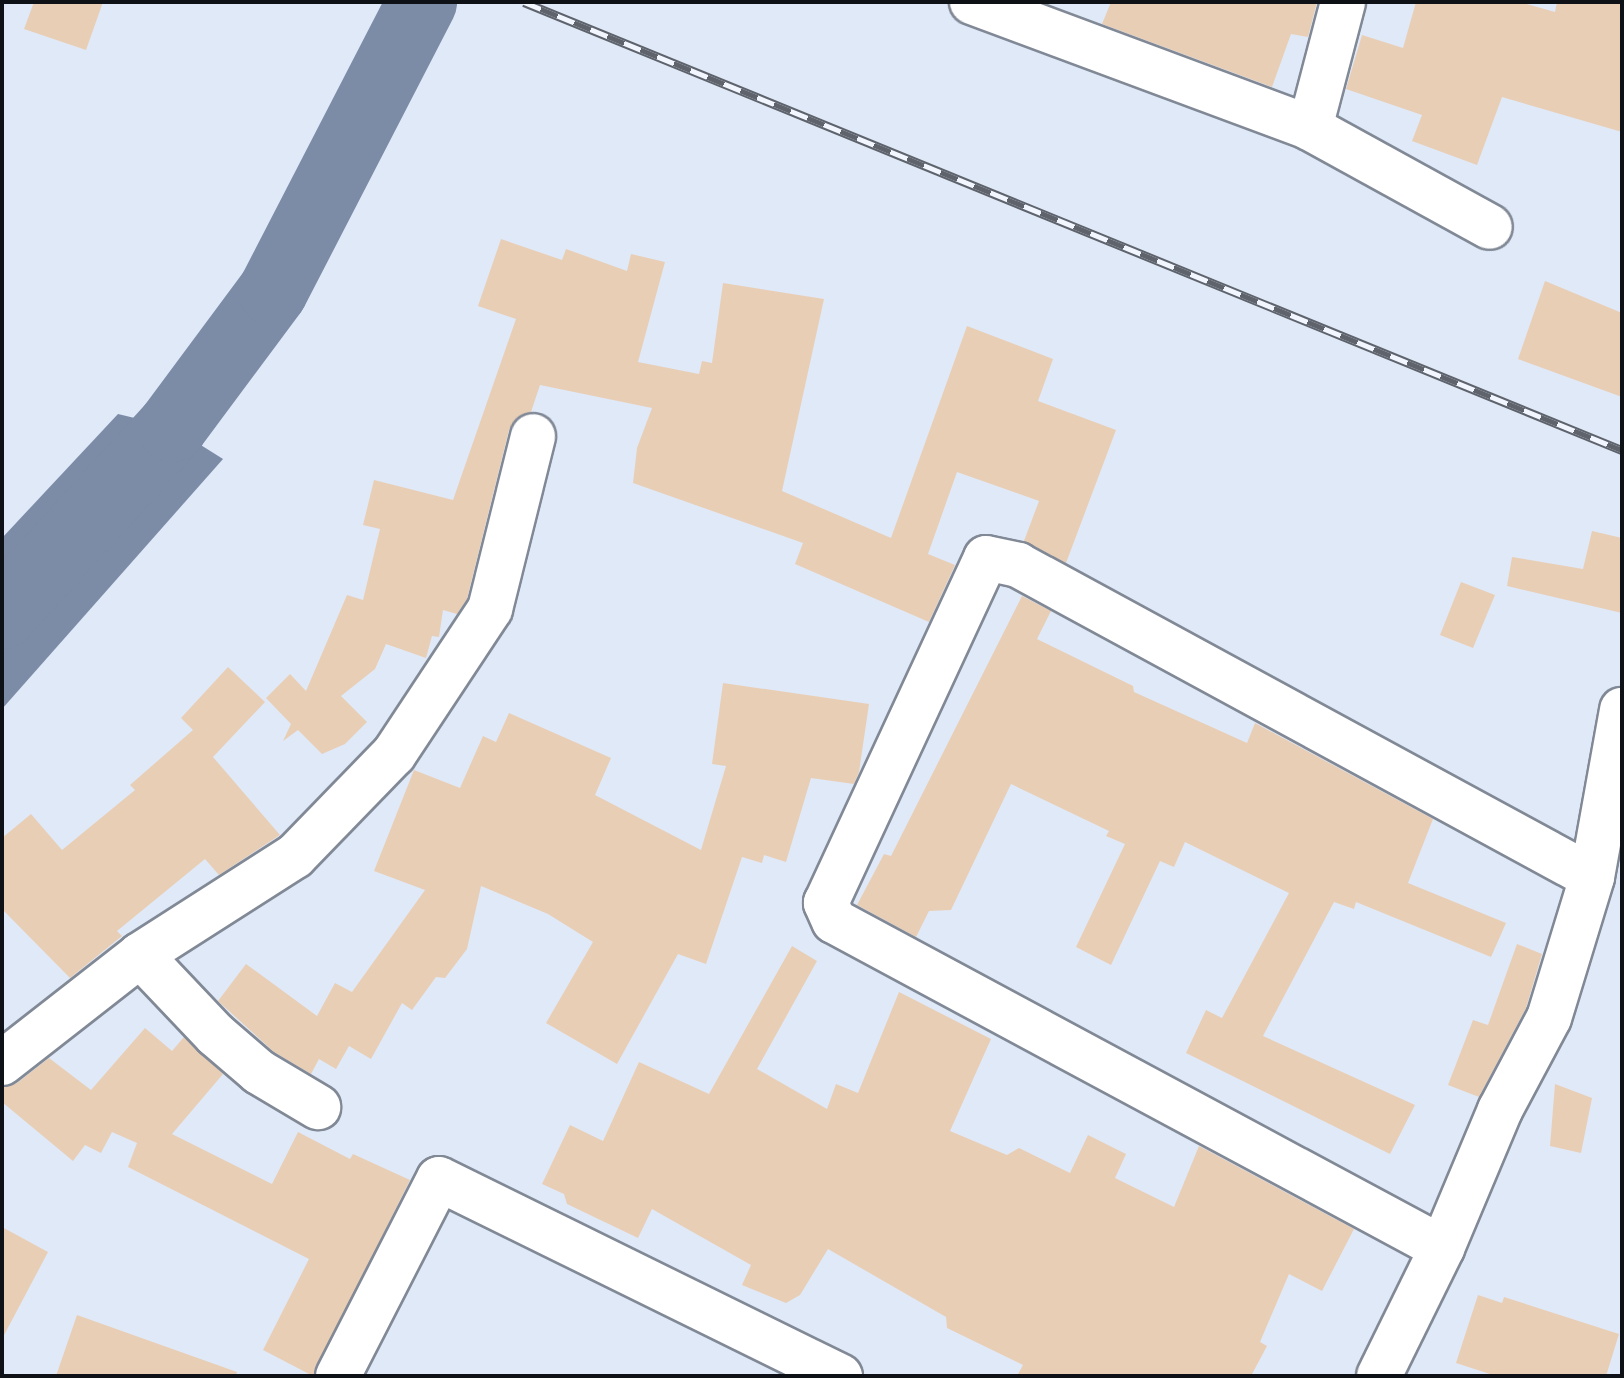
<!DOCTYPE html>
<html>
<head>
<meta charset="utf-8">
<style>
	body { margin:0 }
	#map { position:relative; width:1624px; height:1378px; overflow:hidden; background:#e0e9f7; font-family:"Roboto Condensed",sans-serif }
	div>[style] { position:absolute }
	.water>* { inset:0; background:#7c8ba6 }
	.river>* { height:70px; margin:-35px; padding:0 35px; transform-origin:35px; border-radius:35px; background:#7c8ba6 }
	.building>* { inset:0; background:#e9ceb6 }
	.roads { filter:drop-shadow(2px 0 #818996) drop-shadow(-2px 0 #818996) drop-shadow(0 2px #818996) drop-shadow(0 -2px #818996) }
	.street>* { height:44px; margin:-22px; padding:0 22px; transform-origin:22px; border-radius:22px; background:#fff }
	.rail>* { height:9px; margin-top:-4.5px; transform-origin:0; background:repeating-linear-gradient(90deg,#f1f6ff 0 18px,#5e636c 0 36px); box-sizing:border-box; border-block:2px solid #5e636c }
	span { translate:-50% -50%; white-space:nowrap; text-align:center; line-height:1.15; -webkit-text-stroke:7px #f1f6ff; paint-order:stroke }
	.frame { position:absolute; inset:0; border:4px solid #0e1116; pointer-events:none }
</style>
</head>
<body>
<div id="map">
	<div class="water">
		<div style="clip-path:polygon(118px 414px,172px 427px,223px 459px,2px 709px,2px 538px)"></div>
	</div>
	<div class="river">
		<div style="left:2px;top:614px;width:253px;rotate:-47.7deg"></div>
		<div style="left:172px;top:427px;width:169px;rotate:-53.4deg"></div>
		<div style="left:273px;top:291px;width:325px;rotate:-62.7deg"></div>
	</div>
	<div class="building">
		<div style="clip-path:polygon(34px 2px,103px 2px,86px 50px,24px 29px)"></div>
		<div style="clip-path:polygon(1111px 2px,1317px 2px,1308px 37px,1291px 34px,1272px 87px,1102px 24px)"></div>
		<div style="clip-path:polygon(1416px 2px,1520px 2px,1555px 12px,1557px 2px,1622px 2px,1622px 132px,1502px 97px,1477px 165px,1412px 141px,1422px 115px,1346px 89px,1362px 35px,1403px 48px)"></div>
		<div style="clip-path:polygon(501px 239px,562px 260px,566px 249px,627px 271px,631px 254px,665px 262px,638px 362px,699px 374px,702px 361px,712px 363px,723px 283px,824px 299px,782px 491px,891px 538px,967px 326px,1053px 359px,1038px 401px,1116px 430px,1066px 563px,1024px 541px,1039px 501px,957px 472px,928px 554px,955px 565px,929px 622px,795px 564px,803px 543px,633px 483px,637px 448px,652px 408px,540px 385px,531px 412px,516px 418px,509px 430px,467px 599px,457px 614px,443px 610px,439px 637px,432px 636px,426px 658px,386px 644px,375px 669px,341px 696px,367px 722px,345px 744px,322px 754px,298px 730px,283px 741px,291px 724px,266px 698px,290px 674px,306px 691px,347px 595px,363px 600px,380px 529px,363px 525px,374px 480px,453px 500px,516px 319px,478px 306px)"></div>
		<div style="clip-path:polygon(1545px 281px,1622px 313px,1622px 397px,1518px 359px)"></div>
		<div style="clip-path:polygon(1592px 531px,1622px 538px,1622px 613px,1507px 586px,1512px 557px,1583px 569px)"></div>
		<div style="clip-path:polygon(1461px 582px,1495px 595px,1473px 648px,1440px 635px)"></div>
		<div style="clip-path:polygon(1022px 596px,1051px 611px,1037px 639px,1133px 686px,1134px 692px,1247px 743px,1255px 723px,1433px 819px,1408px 883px,1506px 923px,1491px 957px,1356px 902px,1354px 909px,1334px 902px,1263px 1036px,1415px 1105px,1390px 1154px,1186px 1053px,1206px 1010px,1222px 1018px,1289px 893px,1185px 842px,1174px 867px,1160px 861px,1111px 965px,1076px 947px,1125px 844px,1106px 836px,1109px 831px,1011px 784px,951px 910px,929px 911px,916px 937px,857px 905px,884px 854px,891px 856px)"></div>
		<div style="clip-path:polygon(228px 667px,265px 702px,213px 757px,280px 835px,219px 875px,205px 859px,117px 931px,122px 936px,70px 978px,2px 909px,2px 838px,31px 814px,62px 850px,135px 790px,130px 785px,193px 730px,181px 718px)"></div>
		<div style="clip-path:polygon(723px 683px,869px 704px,859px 772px,854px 784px,811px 778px,786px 862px,764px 855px,762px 863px,742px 857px,706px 964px,678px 954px,617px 1064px,546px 1023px,593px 942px,548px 914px,481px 886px,467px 949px,445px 978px,436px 977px,412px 1010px,402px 1003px,371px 1059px,349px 1046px,336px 1069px,319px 1059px,311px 1074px,274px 1052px,218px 1001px,246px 964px,317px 1016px,335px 983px,352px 992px,425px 890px,374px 871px,414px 770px,460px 788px,483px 736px,496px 742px,509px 713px,611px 758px,595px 795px,701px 850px,726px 766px,712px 764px)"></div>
		<div style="clip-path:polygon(1517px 944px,1542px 954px,1526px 1008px,1479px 1097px,1448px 1085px,1473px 1020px,1488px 1025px)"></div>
		<div style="clip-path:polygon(792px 946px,817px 961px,757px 1069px,827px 1109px,836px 1084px,858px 1093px,899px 992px,991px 1039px,950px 1131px,1007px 1155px,1019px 1148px,1070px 1173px,1088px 1135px,1126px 1154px,1115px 1178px,1174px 1207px,1199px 1146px,1354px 1229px,1322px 1291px,1289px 1274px,1260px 1342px,1267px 1346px,1251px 1376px,1017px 1376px,1023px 1365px,947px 1328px,946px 1317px,828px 1249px,800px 1295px,786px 1303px,742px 1285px,751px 1265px,652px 1209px,638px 1238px,567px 1204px,564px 1194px,542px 1184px,570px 1125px,603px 1141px,639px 1062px,709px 1094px)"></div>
		<div style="clip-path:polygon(145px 1028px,172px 1051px,184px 1037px,223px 1074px,172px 1134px,272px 1184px,298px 1132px,350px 1159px,353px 1154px,410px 1180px,313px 1376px,263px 1350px,309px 1259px,128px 1167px,137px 1143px,112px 1132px,101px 1153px,85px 1145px,73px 1161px,2px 1102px,2px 1087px,17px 1083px,49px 1058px,91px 1090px)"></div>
		<div style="clip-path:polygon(1555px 1084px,1592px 1098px,1581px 1153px,1550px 1146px)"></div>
		<div style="clip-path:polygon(2px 1227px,48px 1252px,2px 1339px)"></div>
		<div style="clip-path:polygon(1478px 1295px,1502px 1303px,1504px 1297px,1619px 1334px,1606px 1376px,1496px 1376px,1456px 1363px)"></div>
		<div style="clip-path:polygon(77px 1315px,237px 1372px,236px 1376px,56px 1376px)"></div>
	</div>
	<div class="roads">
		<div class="street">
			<div style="left:972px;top:2px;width:361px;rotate:20.4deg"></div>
			<div style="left:1310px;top:128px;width:205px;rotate:28.8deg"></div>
			<div style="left:1310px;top:128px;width:130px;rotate:-75.3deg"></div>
			<div style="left:140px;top:955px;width:110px;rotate:46.5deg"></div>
			<div style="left:216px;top:1035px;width:57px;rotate:40.7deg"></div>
			<div style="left:259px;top:1072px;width:69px;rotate:30.7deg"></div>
			<div style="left:2px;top:1063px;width:175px;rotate:-38deg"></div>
			<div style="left:140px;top:955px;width:184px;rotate:-32.6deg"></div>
			<div style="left:295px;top:856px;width:142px;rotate:-45.9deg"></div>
			<div style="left:394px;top:754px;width:174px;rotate:-56.5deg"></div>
			<div style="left:490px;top:609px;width:178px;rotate:-76deg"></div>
			<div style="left:1442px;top:1248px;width:690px;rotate:-151.73deg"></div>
			<div style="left:834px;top:921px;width:20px;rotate:-114deg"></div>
			<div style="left:826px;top:903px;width:380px;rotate:-65.1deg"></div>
			<div style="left:986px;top:558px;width:33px;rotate:12deg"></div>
			<div style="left:1018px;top:565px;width:653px;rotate:28.53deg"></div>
			<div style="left:338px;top:1376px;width:221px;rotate:-62.9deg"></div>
			<div style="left:439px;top:1179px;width:447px;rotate:26.2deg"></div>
			<div style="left:1379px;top:1376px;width:143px;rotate:-63.8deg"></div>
			<div style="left:1442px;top:1248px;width:150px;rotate:-67.2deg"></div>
			<div style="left:1500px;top:1110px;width:104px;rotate:-62deg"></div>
			<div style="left:1549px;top:1018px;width:147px;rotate:-73deg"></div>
			<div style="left:1592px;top:877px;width:170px;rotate:-79.8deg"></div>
		</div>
	</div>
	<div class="rail">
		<div style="left:524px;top:2px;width:1186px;rotate:22.2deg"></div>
	</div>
	<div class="frame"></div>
</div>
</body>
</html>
